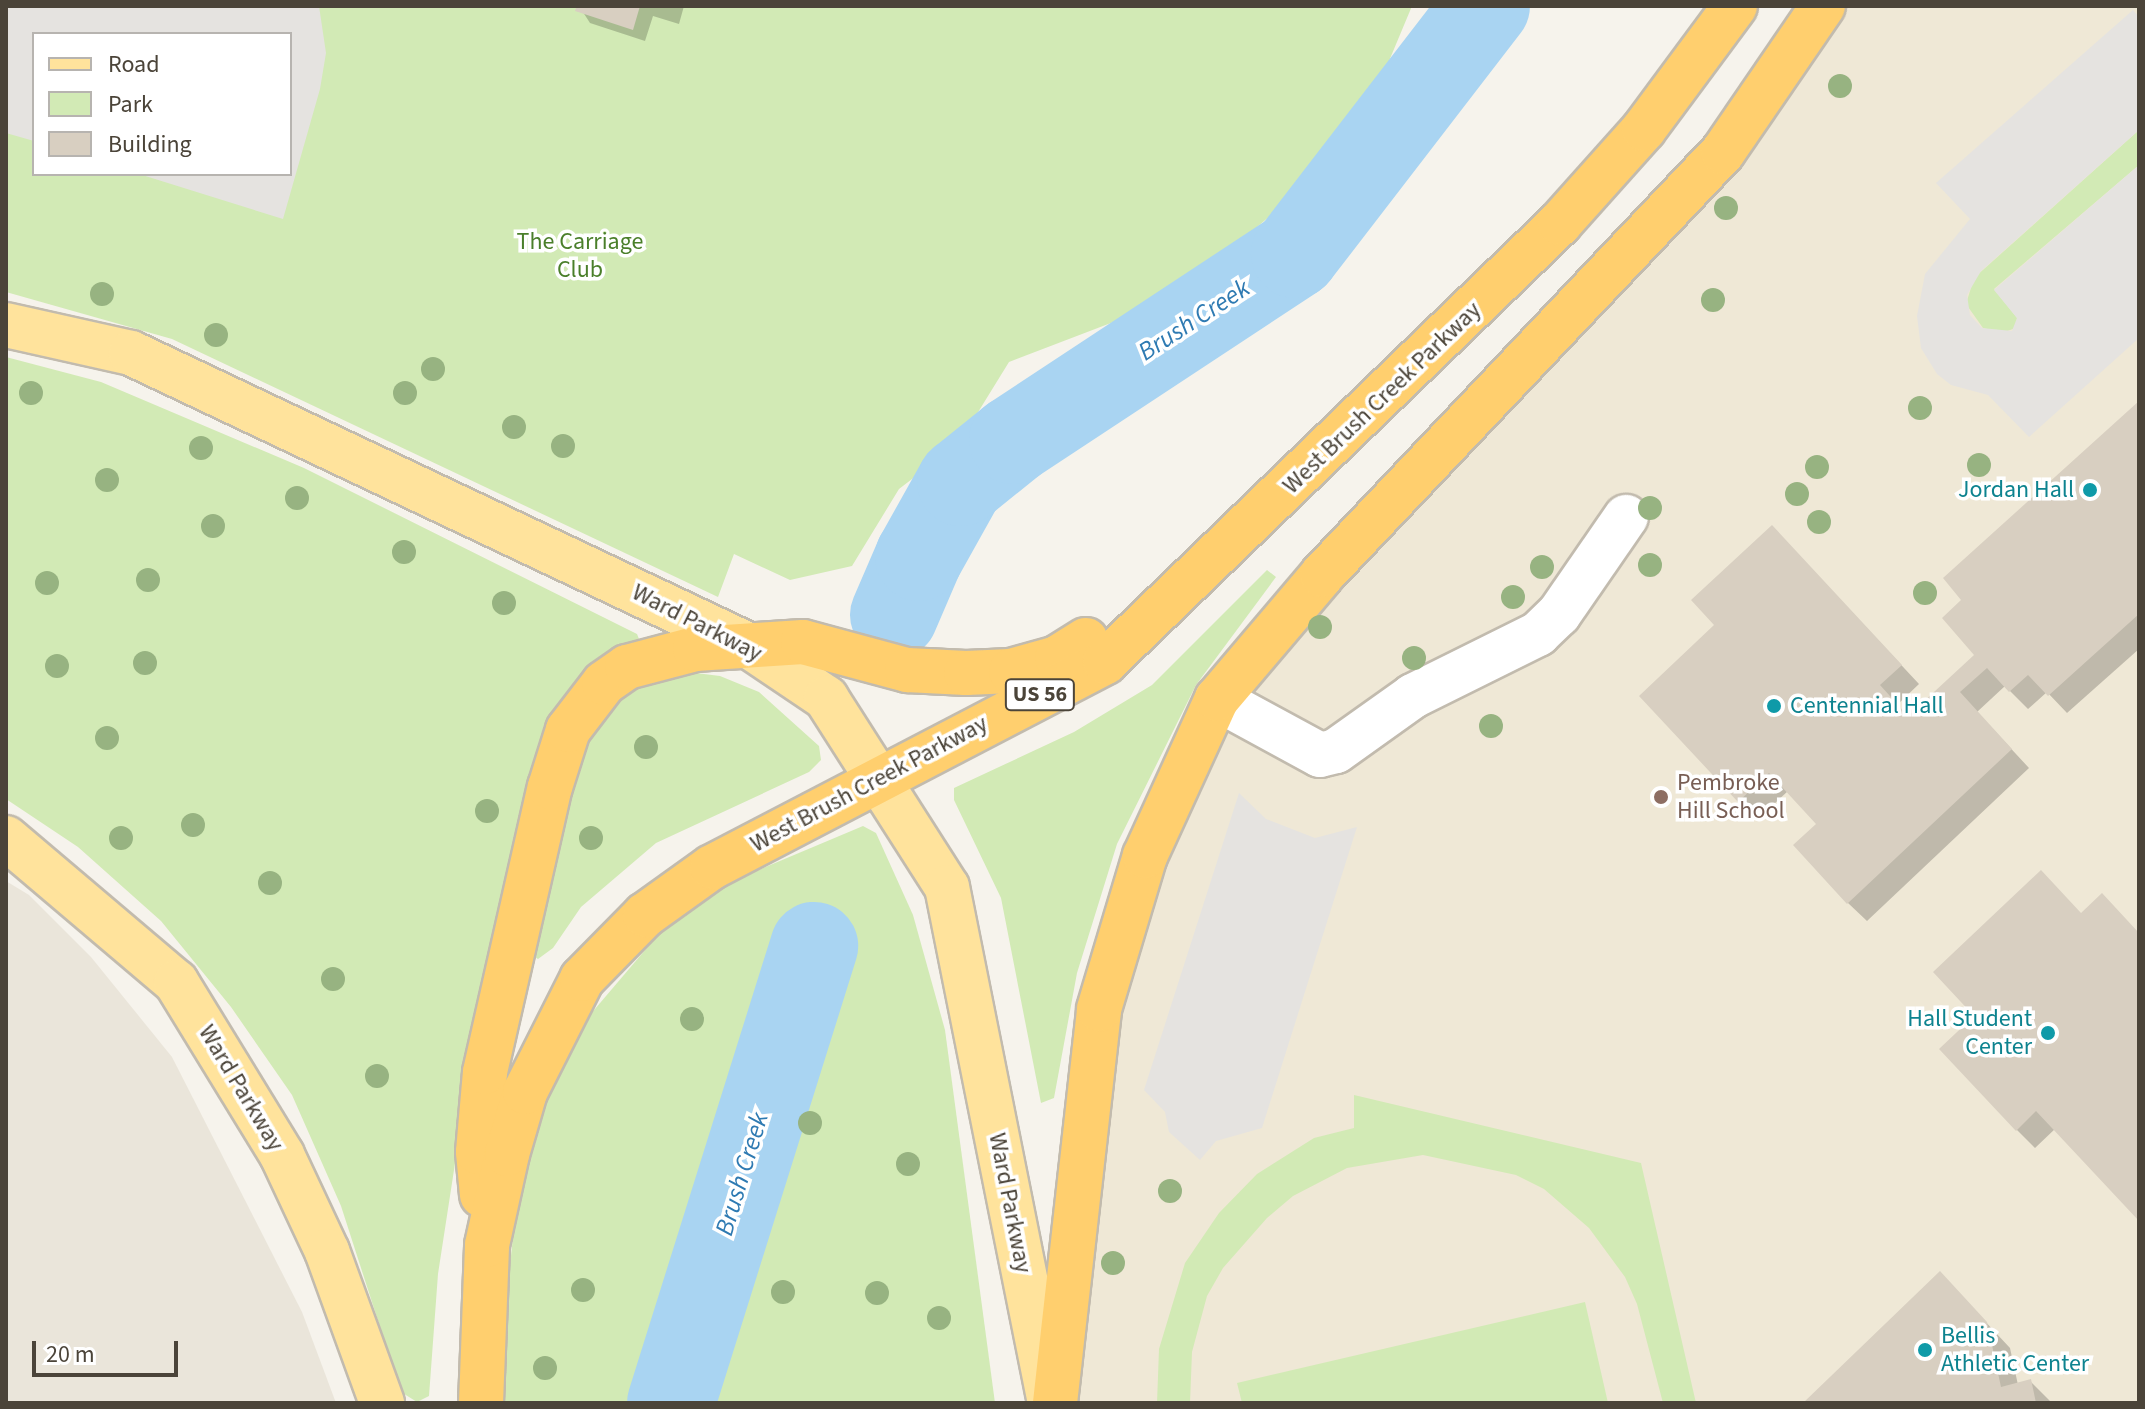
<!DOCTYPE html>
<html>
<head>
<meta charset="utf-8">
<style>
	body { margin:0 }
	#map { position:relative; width:2145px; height:1409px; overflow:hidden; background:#f6f3ec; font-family:"Source Sans 3",sans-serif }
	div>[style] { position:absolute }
	.residential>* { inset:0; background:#eae5da }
	.education>* { inset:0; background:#efe8d6 }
	.green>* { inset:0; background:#d2eab5 }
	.parking>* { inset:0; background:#e5e3e0 }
	.shadow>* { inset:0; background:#0003 }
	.river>* { height:88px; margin:-44px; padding:0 44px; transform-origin:44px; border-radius:44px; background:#a9d4f2 }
	.building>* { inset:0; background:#d8cfc1 }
	.roads { filter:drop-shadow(2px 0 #c2bbae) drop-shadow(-2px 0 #c2bbae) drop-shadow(0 2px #c2bbae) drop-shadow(0 -2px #c2bbae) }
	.minor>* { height:44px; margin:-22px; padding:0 22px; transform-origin:22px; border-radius:22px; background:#fff }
	.major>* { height:44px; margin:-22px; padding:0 22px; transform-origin:22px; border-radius:22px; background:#ffe39c }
	.highway>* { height:44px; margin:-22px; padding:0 22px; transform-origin:22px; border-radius:22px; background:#ffcf6e }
	.trees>* { width:24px; height:24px; margin:-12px; border-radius:50%; background:#97b381 }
	.dots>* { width:22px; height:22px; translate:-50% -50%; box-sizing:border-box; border:4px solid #fff; border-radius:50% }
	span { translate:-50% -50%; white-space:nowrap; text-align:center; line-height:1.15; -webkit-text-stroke:7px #fff; paint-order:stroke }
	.shield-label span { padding:2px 6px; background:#fff; border:2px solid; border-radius:6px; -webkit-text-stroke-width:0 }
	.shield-label { font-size:22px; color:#4b4439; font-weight:700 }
	.park-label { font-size:24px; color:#4a7f2a }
	.street-label { font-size:24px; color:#4b4439 }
	.culture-label { font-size:24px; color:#0d838f }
	.right { translate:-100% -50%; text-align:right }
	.left { translate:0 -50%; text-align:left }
	.education-label { font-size:24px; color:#785e54 }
	.water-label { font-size:26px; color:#2e7ab2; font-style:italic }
	.frame { position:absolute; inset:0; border:8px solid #4b4439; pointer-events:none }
	.legend { position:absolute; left:32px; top:32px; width:260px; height:144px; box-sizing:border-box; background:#fff; border:2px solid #b7b4b0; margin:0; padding:10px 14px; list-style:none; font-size:24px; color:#4b4439 }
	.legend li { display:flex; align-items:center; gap:16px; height:40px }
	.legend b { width:40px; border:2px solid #b7b4b0 }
	.scale { position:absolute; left:32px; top:1341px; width:146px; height:36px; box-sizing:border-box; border:4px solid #4b4439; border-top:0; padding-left:10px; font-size:24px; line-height:28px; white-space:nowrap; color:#4b4439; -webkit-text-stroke:6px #fff; paint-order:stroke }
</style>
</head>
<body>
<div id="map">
	<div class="residential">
		<div style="clip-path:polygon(6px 881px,29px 895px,91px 957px,172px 1057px,302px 1312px,336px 1403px,6px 1403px)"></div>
	</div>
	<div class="education">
		<div style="clip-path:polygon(1823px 6px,2139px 6px,2139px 1403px,1055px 1403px,1119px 1009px,1217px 699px)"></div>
	</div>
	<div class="green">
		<div style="clip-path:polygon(evenodd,6px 6px,1412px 6px,1389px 61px,1270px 216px,1171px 300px,1009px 362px,959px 443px,899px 489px,852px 566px,790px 580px,734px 554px,718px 597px,172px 339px,6px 292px,6px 6px,34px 34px,290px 34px,290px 174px,34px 174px,34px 34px)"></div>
		<div style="clip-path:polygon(2139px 130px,2139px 165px,1994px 289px,2017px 318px,2016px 328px,2001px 333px,1983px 328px,1966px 304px,1974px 278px)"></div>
		<div style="clip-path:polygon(6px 357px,101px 382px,304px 468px,637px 634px,641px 644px,611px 660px,464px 1105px,438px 1274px,429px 1396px,417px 1402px,401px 1392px,341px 1206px,292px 1095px,231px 1007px,161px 921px,78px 847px,6px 799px)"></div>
		<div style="clip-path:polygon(1267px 570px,1276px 577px,1196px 685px,1117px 844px,1077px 973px,1054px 1098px,1041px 1103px,1001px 898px,954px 800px,954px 788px,1074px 732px,1152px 685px)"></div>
		<div style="clip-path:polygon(688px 672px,720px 676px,759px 692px,819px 746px,821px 760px,809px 772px,656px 843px,581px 907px,553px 948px,538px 959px,529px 953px,579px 750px,618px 693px,649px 678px)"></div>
		<div style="clip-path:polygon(863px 826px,876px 833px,913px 915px,945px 1030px,995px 1403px,505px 1403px,504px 1324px,516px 1207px,545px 1102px,589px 1016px,663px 929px,735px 880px)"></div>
		<div style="clip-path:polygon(1354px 1095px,1641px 1163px,1696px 1403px,1663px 1403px,1637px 1304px,1625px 1277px,1589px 1228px,1544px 1189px,1516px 1175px,1423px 1155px,1347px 1168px,1293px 1196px,1267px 1218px,1223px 1268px,1207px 1296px,1192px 1352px,1190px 1403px,1157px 1403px,1159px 1349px,1185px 1263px,1219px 1213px,1257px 1174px,1314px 1138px,1354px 1128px)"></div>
		<div style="clip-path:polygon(1585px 1302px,1608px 1403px,1242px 1403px,1237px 1383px)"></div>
	</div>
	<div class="parking">
		<div style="clip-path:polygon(6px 6px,319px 6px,326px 53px,320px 89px,283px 219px,139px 174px,290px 174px,290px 34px,34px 34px,34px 141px,6px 133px)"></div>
		<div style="clip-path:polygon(2133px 10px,2139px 17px,2139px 130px,1981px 271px,1967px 295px,1970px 315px,1982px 328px,2012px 331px,2017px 318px,1994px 290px,2139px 165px,2139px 338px,2029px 437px,1988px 395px,1951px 385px,1937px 374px,1921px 348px,1917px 316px,1925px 274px,1970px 219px,1936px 183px)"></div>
		<div style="clip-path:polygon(1239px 793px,1266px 819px,1315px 838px,1357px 827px,1262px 1128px,1216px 1141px,1200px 1160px,1169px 1132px,1165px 1112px,1144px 1090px)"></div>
	</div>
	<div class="shadow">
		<div style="clip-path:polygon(579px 6px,684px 6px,679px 24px,653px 16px,645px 41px,590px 23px)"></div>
		<div style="clip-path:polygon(2139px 404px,2139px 649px,2067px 713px,2047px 692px,2028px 709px,2005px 686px,1977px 712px,2029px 768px,1867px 921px,1848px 903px,1819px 824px,1788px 791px,1758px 819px,1739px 801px,1717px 625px,1790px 546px,1919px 684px,1897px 705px,1909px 718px,1977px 655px)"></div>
		<div style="clip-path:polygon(2082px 915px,2139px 934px,2139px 1218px,2056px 1128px,2035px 1148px,2017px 1130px,1977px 1016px)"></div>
		<div style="clip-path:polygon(1940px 1273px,2010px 1348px,2018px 1385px,2030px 1381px,2052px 1403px,1808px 1403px)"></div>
	</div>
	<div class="river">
		<div style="left:894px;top:615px;width:63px;rotate:-66.7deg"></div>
		<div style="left:919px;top:557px;width:86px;rotate:-60.8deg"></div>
		<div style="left:961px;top:482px;width:67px;rotate:-38.9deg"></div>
		<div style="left:1013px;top:440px;width:338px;rotate:-33.4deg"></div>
		<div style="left:1295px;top:254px;width:313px;rotate:-52.4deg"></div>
		<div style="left:671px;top:1403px;width:479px;rotate:-72.6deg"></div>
	</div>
	<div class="building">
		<div style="clip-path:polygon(577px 6px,640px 6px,633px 30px,575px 11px)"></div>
		<div style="clip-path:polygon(2139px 401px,2139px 614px,2048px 696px,2028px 675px,2009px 692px,1987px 668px,1960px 692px,2012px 749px,1847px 904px,1793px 845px,1816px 824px,1769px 773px,1738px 802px,1639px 696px,1714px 625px,1691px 600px,1772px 525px,1902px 665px,1880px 685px,1908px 716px,1974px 655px,1942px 618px,1961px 600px,1943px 578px)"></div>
		<div style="clip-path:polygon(2041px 870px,2081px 913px,2102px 893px,2139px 933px,2139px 1221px,2036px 1111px,2016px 1131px,1939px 1049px,1974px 1016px,1933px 972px)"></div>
		<div style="clip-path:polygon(1940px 1271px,1987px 1322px,2001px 1387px,2031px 1379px,2036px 1403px,1803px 1403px)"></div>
	</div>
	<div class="roads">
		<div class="minor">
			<div style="left:1217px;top:699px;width:117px;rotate:28.5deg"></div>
			<div style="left:1320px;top:755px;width:16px;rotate:-14deg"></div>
			<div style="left:1336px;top:751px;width:95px;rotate:-35.5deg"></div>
			<div style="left:1413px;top:696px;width:140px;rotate:-26.4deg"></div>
			<div style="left:1538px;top:634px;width:29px;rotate:-44deg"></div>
			<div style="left:1559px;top:614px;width:118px;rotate:-55.4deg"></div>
		</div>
		<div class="major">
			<div style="left:6px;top:325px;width:128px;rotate:12.6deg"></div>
			<div style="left:131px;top:353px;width:680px;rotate:25.32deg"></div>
			<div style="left:746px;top:644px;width:97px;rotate:34deg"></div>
			<div style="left:826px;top:698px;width:224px;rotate:57.4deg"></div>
			<div style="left:947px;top:887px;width:526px;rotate:78.71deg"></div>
			<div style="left:6px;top:838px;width:223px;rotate:40.3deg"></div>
			<div style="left:176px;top:982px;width:203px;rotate:58.5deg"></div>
			<div style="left:282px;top:1155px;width:106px;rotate:64.9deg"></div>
			<div style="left:327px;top:1251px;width:162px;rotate:70.1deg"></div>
		</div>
		<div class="highway">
			<div style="left:482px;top:1195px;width:43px;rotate:-95.3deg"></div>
			<div style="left:478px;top:1152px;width:80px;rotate:-85deg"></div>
			<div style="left:485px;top:1072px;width:292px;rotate:-77.2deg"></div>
			<div style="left:550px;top:787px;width:60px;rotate:-72.5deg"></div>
			<div style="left:568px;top:730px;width:59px;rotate:-52.5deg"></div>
			<div style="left:604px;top:683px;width:28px;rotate:-35deg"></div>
			<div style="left:627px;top:667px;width:70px;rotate:-14.8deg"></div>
			<div style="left:695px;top:649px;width:108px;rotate:-3.7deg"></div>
			<div style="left:803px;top:642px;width:108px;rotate:15.1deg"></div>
			<div style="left:907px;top:670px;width:59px;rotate:2.9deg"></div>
			<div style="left:966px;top:673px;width:45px;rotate:-2.5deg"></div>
			<div style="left:1011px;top:671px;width:48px;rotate:-15.8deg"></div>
			<div style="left:1057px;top:658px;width:34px;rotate:-32deg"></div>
			<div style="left:481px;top:1403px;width:158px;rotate:-87.8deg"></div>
			<div style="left:487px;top:1245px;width:93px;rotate:-77.6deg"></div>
			<div style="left:507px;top:1154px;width:65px;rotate:-73.8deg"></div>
			<div style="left:525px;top:1092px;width:127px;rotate:-63.2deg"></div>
			<div style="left:582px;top:979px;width:90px;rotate:-45.5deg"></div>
			<div style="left:645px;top:915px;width:82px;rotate:-35.6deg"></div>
			<div style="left:712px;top:867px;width:443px;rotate:-27.5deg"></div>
			<div style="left:1105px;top:662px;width:632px;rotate:-43.97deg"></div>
			<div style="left:1560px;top:223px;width:126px;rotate:-48.2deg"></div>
			<div style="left:1644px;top:129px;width:153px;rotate:-53.5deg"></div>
			<div style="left:1055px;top:1403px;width:396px;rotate:-83.6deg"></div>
			<div style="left:1099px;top:1009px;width:160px;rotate:-73.3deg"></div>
			<div style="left:1145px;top:856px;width:173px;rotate:-65.4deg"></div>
			<div style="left:1217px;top:699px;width:162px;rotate:-49.7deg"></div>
			<div style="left:1322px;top:575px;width:583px;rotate:-46.53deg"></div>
			<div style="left:1723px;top:152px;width:177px;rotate:-55.6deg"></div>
		</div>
	</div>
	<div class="trees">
		<div style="left:1840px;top:86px"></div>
		<div style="left:1726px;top:208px"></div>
		<div style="left:102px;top:294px"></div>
		<div style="left:1713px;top:300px"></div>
		<div style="left:216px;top:335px"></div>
		<div style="left:433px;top:369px"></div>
		<div style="left:31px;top:393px"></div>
		<div style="left:405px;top:393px"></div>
		<div style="left:1920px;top:408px"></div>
		<div style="left:514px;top:427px"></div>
		<div style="left:563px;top:446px"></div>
		<div style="left:201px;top:448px"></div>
		<div style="left:1979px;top:465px"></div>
		<div style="left:1817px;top:467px"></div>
		<div style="left:107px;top:480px"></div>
		<div style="left:1797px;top:494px"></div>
		<div style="left:297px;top:498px"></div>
		<div style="left:1650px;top:508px"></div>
		<div style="left:1819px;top:522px"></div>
		<div style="left:213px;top:526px"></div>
		<div style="left:404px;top:552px"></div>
		<div style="left:1650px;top:565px"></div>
		<div style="left:1542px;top:567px"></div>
		<div style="left:148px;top:580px"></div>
		<div style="left:47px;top:583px"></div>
		<div style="left:1925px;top:593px"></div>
		<div style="left:1513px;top:597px"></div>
		<div style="left:504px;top:603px"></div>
		<div style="left:1320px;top:627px"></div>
		<div style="left:1414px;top:658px"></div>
		<div style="left:145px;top:663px"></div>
		<div style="left:57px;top:666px"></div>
		<div style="left:1491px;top:726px"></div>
		<div style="left:107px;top:738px"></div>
		<div style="left:646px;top:747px"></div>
		<div style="left:487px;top:811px"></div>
		<div style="left:193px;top:825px"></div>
		<div style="left:121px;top:838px"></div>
		<div style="left:591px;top:838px"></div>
		<div style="left:270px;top:883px"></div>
		<div style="left:333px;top:979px"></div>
		<div style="left:692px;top:1019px"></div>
		<div style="left:377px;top:1076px"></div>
		<div style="left:810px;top:1123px"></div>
		<div style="left:908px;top:1164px"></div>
		<div style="left:1170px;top:1191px"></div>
		<div style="left:1113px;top:1263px"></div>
		<div style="left:583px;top:1290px"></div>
		<div style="left:783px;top:1292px"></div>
		<div style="left:877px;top:1293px"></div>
		<div style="left:939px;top:1318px"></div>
		<div style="left:545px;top:1368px"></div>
	</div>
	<div class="dots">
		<div style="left:2090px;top:490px;background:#0f9aa8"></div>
		<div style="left:1774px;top:706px;background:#0f9aa8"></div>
		<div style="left:1661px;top:797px;background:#8d6e63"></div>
		<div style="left:2048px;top:1033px;background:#0f9aa8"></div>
		<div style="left:1925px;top:1350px;background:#0f9aa8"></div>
	</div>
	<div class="shield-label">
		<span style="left:1040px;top:695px">US 56</span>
	</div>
	<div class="park-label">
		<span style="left:580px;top:256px">The Carriage<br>Club</span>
	</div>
	<div class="street-label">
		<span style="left:1382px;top:398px;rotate:-44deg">West Brush Creek Parkway</span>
		<span style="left:697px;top:623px;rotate:27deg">Ward Parkway</span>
		<span style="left:869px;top:784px;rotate:-28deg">West Brush Creek Parkway</span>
		<span style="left:241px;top:1088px;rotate:59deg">Ward Parkway</span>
		<span style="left:1010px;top:1203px;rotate:79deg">Ward Parkway</span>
	</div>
	<div class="culture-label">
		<span class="right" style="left:2074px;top:490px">Jordan Hall</span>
		<span class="left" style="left:1790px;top:706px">Centennial Hall</span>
		<span class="right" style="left:2032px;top:1033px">Hall Student<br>Center</span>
		<span class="left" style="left:1941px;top:1350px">Bellis<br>Athletic Center</span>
	</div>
	<div class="education-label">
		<span class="left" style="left:1677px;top:797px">Pembroke<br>Hill School</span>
	</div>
	<div class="water-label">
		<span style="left:1194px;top:320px;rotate:-33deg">Brush Creek</span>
		<span style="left:742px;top:1174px;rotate:-73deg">Brush Creek</span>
	</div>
	<div class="frame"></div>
	<ul class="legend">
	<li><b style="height:10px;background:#ffe39c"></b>Road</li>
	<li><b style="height:22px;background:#d2eab5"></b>Park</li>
	<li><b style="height:22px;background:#d8cfc1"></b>Building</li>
	</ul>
	<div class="scale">20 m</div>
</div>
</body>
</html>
